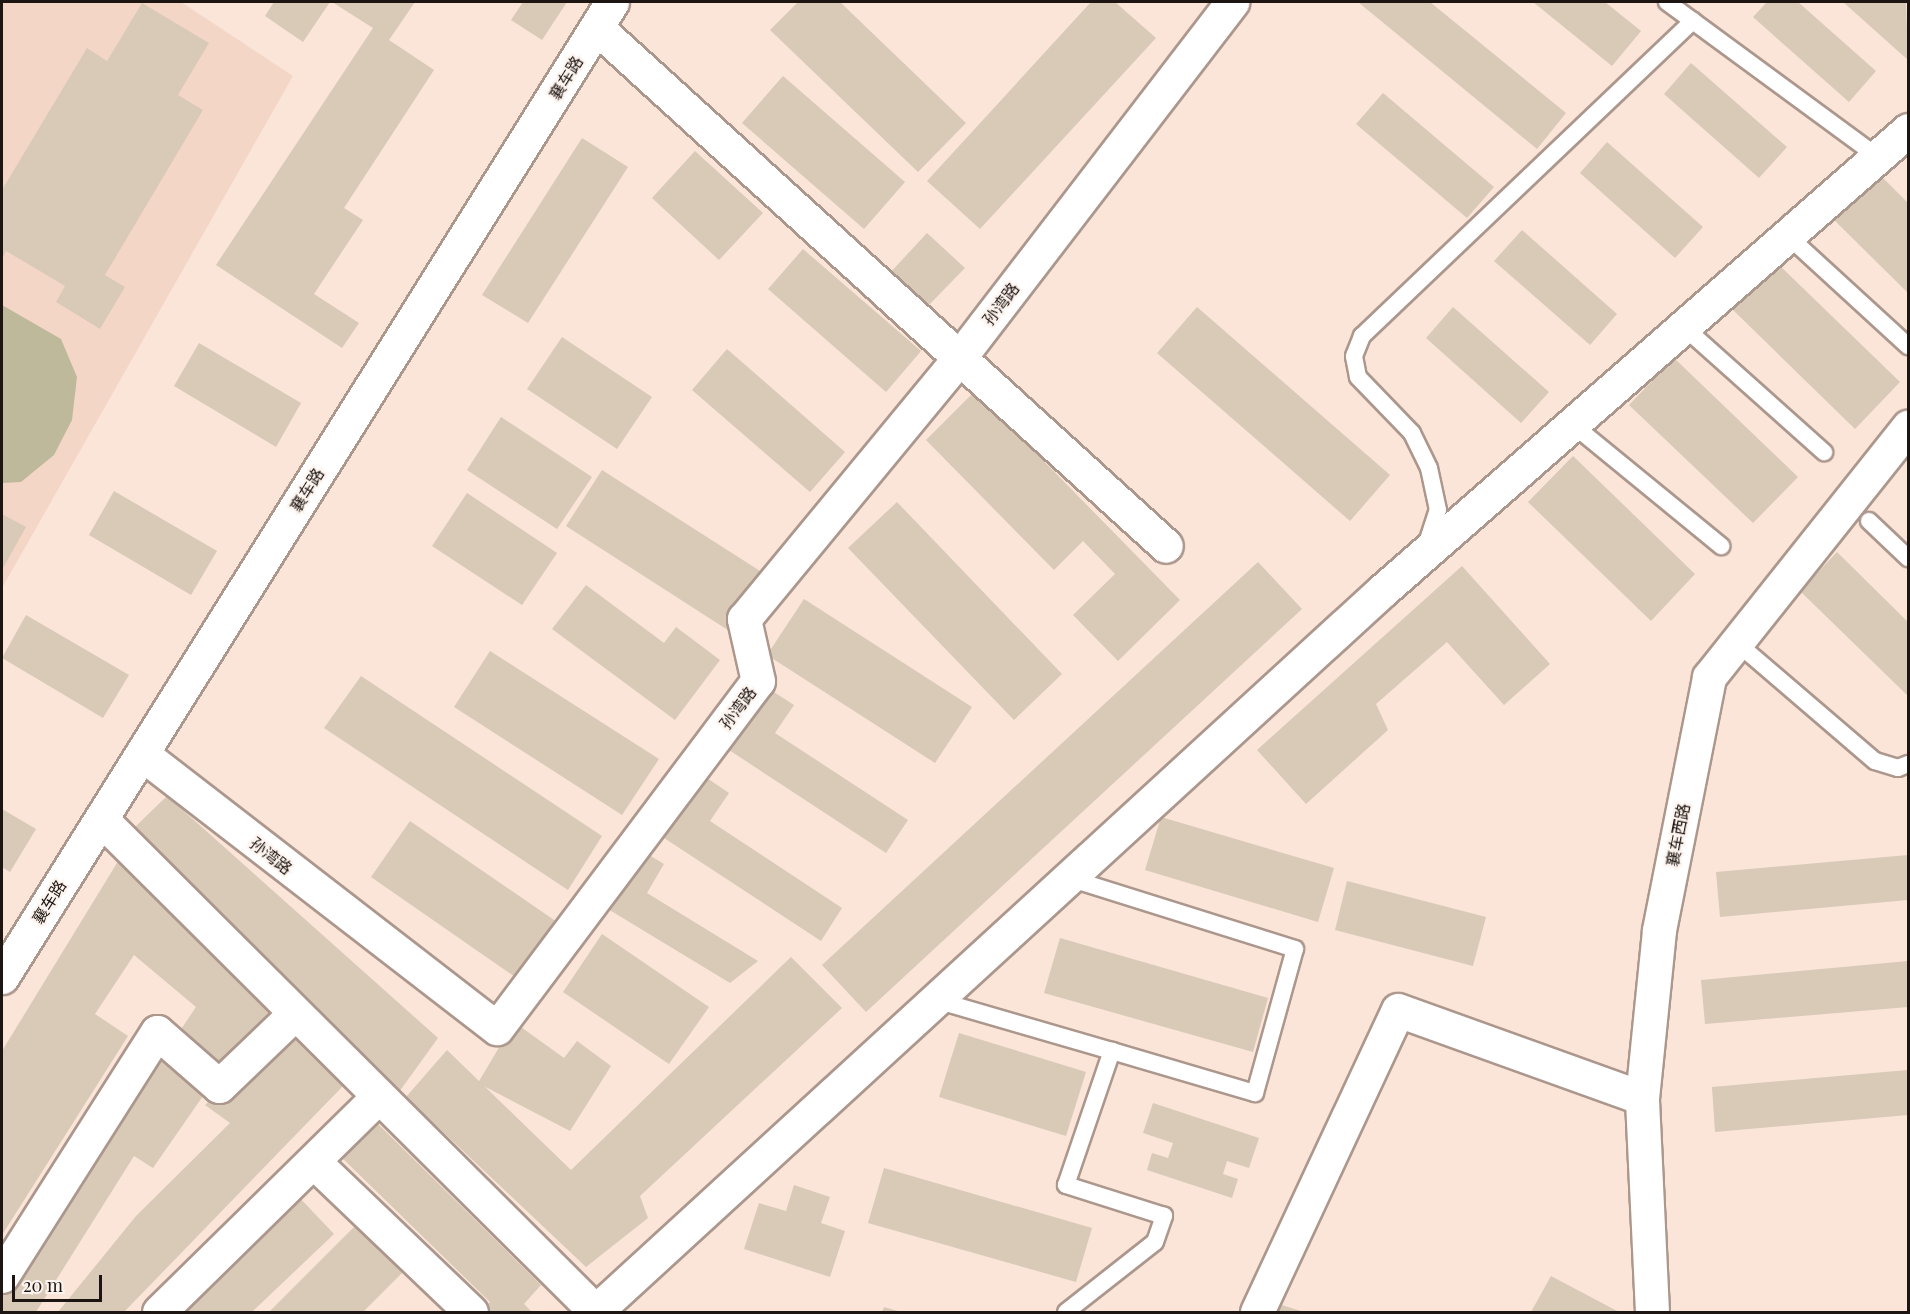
<!DOCTYPE html>
<html>
<head>
<meta charset="utf-8">
<style>
	body { margin:0 }
	#map { position:relative; width:1910px; height:1314px; overflow:hidden; background:#fbe4d8; font-family:"Playfair Display","Noto Sans SC",serif }
	div>[style] { position:absolute }
	.built>* { inset:0; background:#f4d6c7 }
	.green>* { inset:0; background:#beb99b }
	.building>* { inset:0; background:#d8cab7 }
	.roads { filter:drop-shadow(2px 0 #ac978d) drop-shadow(-2px 0 #ac978d) drop-shadow(0 2px #ac978d) drop-shadow(0 -2px #ac978d) }
	.lane>* { height:16px; margin:-8px; padding:0 8px; transform-origin:8px; border-radius:8px; background:#fff }
	.street>* { height:33px; margin:-16.5px; padding:0 16.5px; transform-origin:16.5px; border-radius:16.5px; background:#fff }
	.secondary>* { height:33px; margin:-16.5px; padding:0 16.5px; transform-origin:16.5px; border-radius:16.5px; background:#fff }
	span { translate:-50% -50%; white-space:nowrap; text-align:center; line-height:1.15; -webkit-text-stroke:4.5px #fdf4ef; paint-order:stroke }
	.street-label { font-size:16px; color:#1d1511 }
	.frame { position:absolute; inset:0; border:3px solid #1d1511; pointer-events:none }
	.scale { position:absolute; left:12px; top:1275px; width:90px; height:27px; box-sizing:border-box; border:3px solid #1d1511; border-top:0; padding-left:8px; font-size:18px; line-height:21px; white-space:nowrap; color:#1d1511; -webkit-text-stroke:4px #fdf4ef; paint-order:stroke }
</style>
</head>
<body>
<div id="map">
	<div class="built">
		<div style="clip-path:polygon(2px 2px,181px 2px,293px 76px,2px 588px)"></div>
	</div>
	<div class="green">
		<div style="clip-path:polygon(2px 305px,61px 339px,77px 377px,72px 420px,54px 455px,21px 482px,2px 483px)"></div>
	</div>
	<div class="building">
		<div style="clip-path:polygon(274px 2px,330px 2px,303px 42px,265px 16px)"></div>
		<div style="clip-path:polygon(332px 2px,415px 2px,389px 40px,434px 70px,344px 208px,363px 220px,314px 294px,359px 323px,342px 348px,216px 265px,373px 28px)"></div>
		<div style="clip-path:polygon(523px 2px,567px 2px,542px 40px,511px 20px)"></div>
		<div style="clip-path:polygon(798px 2px,840px 2px,966px 123px,918px 172px,770px 30px)"></div>
		<div style="clip-path:polygon(1091px 2px,1115px 2px,1156px 38px,980px 229px,927px 181px)"></div>
		<div style="clip-path:polygon(1358px 2px,1430px 2px,1566px 113px,1537px 149px)"></div>
		<div style="clip-path:polygon(1533px 2px,1605px 2px,1641px 31px,1612px 66px)"></div>
		<div style="clip-path:polygon(1767px 2px,1798px 2px,1876px 71px,1849px 102px,1753px 17px)"></div>
		<div style="clip-path:polygon(1843px 2px,1906px 2px,1908px 60px)"></div>
		<div style="clip-path:polygon(142px 3px,209px 43px,178px 95px,203px 110px,105px 275px,125px 287px,100px 329px,56px 302px,65px 286px,6px 251px,2px 259px,2px 190px,87px 48px,107px 61px)"></div>
		<div style="clip-path:polygon(1691px 63px,1787px 147px,1759px 178px,1664px 94px)"></div>
		<div style="clip-path:polygon(783px 76px,905px 182px,864px 229px,742px 123px)"></div>
		<div style="clip-path:polygon(1383px 93px,1494px 187px,1467px 218px,1356px 124px)"></div>
		<div style="clip-path:polygon(582px 138px,628px 167px,528px 323px,482px 295px)"></div>
		<div style="clip-path:polygon(1607px 142px,1703px 227px,1675px 258px,1580px 173px)"></div>
		<div style="clip-path:polygon(695px 151px,763px 213px,719px 260px,652px 198px)"></div>
		<div style="clip-path:polygon(1872px 167px,1908px 203px,1908px 293px,1827px 213px)"></div>
		<div style="clip-path:polygon(1522px 230px,1617px 314px,1590px 345px,1494px 261px)"></div>
		<div style="clip-path:polygon(927px 233px,965px 268px,926px 308px,889px 274px)"></div>
		<div style="clip-path:polygon(803px 249px,921px 351px,886px 392px,768px 289px)"></div>
		<div style="clip-path:polygon(1777px 263px,1900px 382px,1855px 429px,1732px 309px)"></div>
		<div style="clip-path:polygon(1197px 307px,1390px 475px,1350px 521px,1157px 353px)"></div>
		<div style="clip-path:polygon(1453px 307px,1549px 392px,1521px 423px,1426px 338px)"></div>
		<div style="clip-path:polygon(562px 337px,652px 397px,617px 449px,527px 389px)"></div>
		<div style="clip-path:polygon(199px 343px,301px 403px,276px 447px,174px 386px)"></div>
		<div style="clip-path:polygon(727px 349px,845px 452px,810px 492px,692px 390px)"></div>
		<div style="clip-path:polygon(1674px 358px,1798px 477px,1753px 523px,1629px 405px)"></div>
		<div style="clip-path:polygon(975px 391px,1180px 600px,1118px 661px,1073px 615px,1115px 574px,1083px 541px,1054px 570px,926px 440px)"></div>
		<div style="clip-path:polygon(501px 417px,592px 477px,557px 529px,467px 470px)"></div>
		<div style="clip-path:polygon(1573px 456px,1695px 574px,1651px 621px,1528px 502px)"></div>
		<div style="clip-path:polygon(602px 470px,771px 578px,734px 634px,566px 526px)"></div>
		<div style="clip-path:polygon(114px 491px,217px 551px,191px 595px,89px 535px)"></div>
		<div style="clip-path:polygon(467px 493px,557px 553px,522px 605px,432px 546px)"></div>
		<div style="clip-path:polygon(897px 502px,1062px 674px,1014px 720px,848px 548px)"></div>
		<div style="clip-path:polygon(2px 514px,26px 527px,2px 570px)"></div>
		<div style="clip-path:polygon(1837px 552px,1908px 622px,1908px 696px,1800px 591px)"></div>
		<div style="clip-path:polygon(1258px 562px,1302px 609px,866px 1012px,822px 965px)"></div>
		<div style="clip-path:polygon(1462px 566px,1550px 664px,1504px 705px,1447px 642px,1376px 704px,1388px 730px,1306px 804px,1257px 750px)"></div>
		<div style="clip-path:polygon(586px 585px,664px 643px,676px 627px,720px 660px,675px 720px,552px 629px)"></div>
		<div style="clip-path:polygon(804px 599px,972px 707px,935px 763px,767px 655px)"></div>
		<div style="clip-path:polygon(26px 615px,129px 675px,103px 718px,2px 658px)"></div>
		<div style="clip-path:polygon(490px 651px,659px 759px,622px 815px,454px 707px)"></div>
		<div style="clip-path:polygon(361px 676px,602px 836px,568px 890px,324px 728px)"></div>
		<div style="clip-path:polygon(766px 687px,794px 705px,775px 733px,908px 820px,886px 853px,726px 748px)"></div>
		<div style="clip-path:polygon(701px 774px,729px 793px,710px 821px,842px 908px,821px 941px,661px 836px)"></div>
		<div style="clip-path:polygon(167px 796px,438px 1038px,399px 1092px,135px 827px)"></div>
		<div style="clip-path:polygon(2px 809px,36px 829px,10px 872px,2px 867px)"></div>
		<div style="clip-path:polygon(1161px 817px,1334px 868px,1318px 922px,1145px 870px)"></div>
		<div style="clip-path:polygon(410px 821px,557px 922px,518px 979px,371px 877px)"></div>
		<div style="clip-path:polygon(639px 849px,664px 864px,647px 893px,758px 961px,730px 983px,603px 906px)"></div>
		<div style="clip-path:polygon(1908px 855px,1908px 900px,1720px 917px,1716px 872px)"></div>
		<div style="clip-path:polygon(120px 858px,282px 1021px,212px 1083px,153px 1168px,134px 1156px,36px 1312px,2px 1312px,2px 1296px,196px 1007px,134px 955px,95px 1014px,128px 1036px,2px 1235px,2px 1051px)"></div>
		<div style="clip-path:polygon(1347px 881px,1486px 917px,1473px 966px,1335px 930px)"></div>
		<div style="clip-path:polygon(602px 934px,709px 1007px,669px 1064px,563px 992px)"></div>
		<div style="clip-path:polygon(1060px 938px,1268px 998px,1253px 1052px,1044px 993px)"></div>
		<div style="clip-path:polygon(791px 957px,842px 1008px,640px 1196px,648px 1218px,586px 1267px,406px 1097px,447px 1050px,571px 1170px)"></div>
		<div style="clip-path:polygon(1908px 961px,1908px 1007px,1705px 1024px,1701px 980px)"></div>
		<div style="clip-path:polygon(514px 1022px,564px 1058px,577px 1041px,611px 1066px,570px 1131px,478px 1083px)"></div>
		<div style="clip-path:polygon(288px 1029px,343px 1086px,124px 1312px,58px 1312px,136px 1216px,230px 1123px,205px 1105px)"></div>
		<div style="clip-path:polygon(959px 1033px,1086px 1072px,1066px 1136px,939px 1097px)"></div>
		<div style="clip-path:polygon(1908px 1070px,1908px 1115px,1715px 1132px,1712px 1087px)"></div>
		<div style="clip-path:polygon(1153px 1103px,1259px 1138px,1249px 1168px,1227px 1161px,1223px 1174px,1238px 1179px,1232px 1198px,1147px 1170px,1152px 1153px,1168px 1158px,1173px 1143px,1143px 1133px)"></div>
		<div style="clip-path:polygon(372px 1118px,541px 1285px,524px 1304px,532px 1312px,480px 1312px,490px 1302px,337px 1153px)"></div>
		<div style="clip-path:polygon(884px 1168px,1092px 1228px,1076px 1282px,868px 1223px)"></div>
		<div style="clip-path:polygon(794px 1185px,830px 1197px,821px 1223px,845px 1231px,830px 1277px,744px 1249px,759px 1203px,786px 1211px)"></div>
		<div style="clip-path:polygon(296px 1194px,334px 1234px,252px 1312px,173px 1312px)"></div>
		<div style="clip-path:polygon(359px 1222px,407px 1268px,363px 1312px,269px 1312px)"></div>
		<div style="clip-path:polygon(1551px 1276px,1619px 1312px,1531px 1312px)"></div>
		<div style="clip-path:polygon(1269px 1301px,1304px 1312px,1266px 1312px)"></div>
		<div style="clip-path:polygon(884px 1307px,901px 1312px,882px 1312px)"></div>
	</div>
	<div class="roads">
		<div class="lane">
			<div style="left:1667px;top:2px;width:262px;rotate:36.3deg"></div>
			<div style="left:1788px;top:236px;width:163px;rotate:42.5deg"></div>
			<div style="left:1684px;top:327px;width:188px;rotate:41.8deg"></div>
			<div style="left:1572px;top:424px;width:193px;rotate:39.3deg"></div>
			<div style="left:1869px;top:521px;width:54px;rotate:43.5deg"></div>
			<div style="left:1427px;top:543px;width:35px;rotate:-72deg"></div>
			<div style="left:1438px;top:510px;width:43px;rotate:-102.1deg"></div>
			<div style="left:1429px;top:468px;width:39px;rotate:-116deg"></div>
			<div style="left:1412px;top:433px;width:78px;rotate:-134deg"></div>
			<div style="left:1358px;top:377px;width:21px;rotate:-101deg"></div>
			<div style="left:1354px;top:356px;width:22px;rotate:-68deg"></div>
			<div style="left:1362px;top:336px;width:457px;rotate:-43.6deg"></div>
			<div style="left:1736px;top:642px;width:183px;rotate:40.6deg"></div>
			<div style="left:1875px;top:761px;width:24px;rotate:17deg"></div>
			<div style="left:1898px;top:768px;width:11px;rotate:-22deg"></div>
			<div style="left:936px;top:1000px;width:183px;rotate:16.2deg"></div>
			<div style="left:1066px;top:1312px;width:113px;rotate:-38.2deg"></div>
			<div style="left:1155px;top:1242px;width:28px;rotate:-71deg"></div>
			<div style="left:1164px;top:1216px;width:103px;rotate:-162.4deg"></div>
			<div style="left:1066px;top:1185px;width:142px;rotate:-71.1deg"></div>
			<div style="left:1112px;top:1051px;width:149px;rotate:16.4deg"></div>
			<div style="left:1255px;top:1093px;width:149px;rotate:-74.5deg"></div>
			<div style="left:1295px;top:949px;width:237px;rotate:-162.6deg"></div>
		</div>
		<div class="street">
			<div style="left:597px;top:28px;width:769px;rotate:42.31deg"></div>
			<div style="left:142px;top:754px;width:448px;rotate:37.7deg"></div>
			<div style="left:497px;top:1028px;width:434px;rotate:-53.1deg"></div>
			<div style="left:758px;top:681px;width:64px;rotate:-102.7deg"></div>
			<div style="left:744px;top:619px;width:338px;rotate:-50.5deg"></div>
			<div style="left:959px;top:358px;width:449px;rotate:-52.5deg"></div>
			<div style="left:101px;top:819px;width:699px;rotate:44.88deg"></div>
			<div style="left:314px;top:1162px;width:217px;rotate:43.7deg"></div>
			<div style="left:2px;top:1276px;width:289px;rotate:-57.6deg"></div>
			<div style="left:157px;top:1032px;width:82px;rotate:41.1deg"></div>
			<div style="left:219px;top:1086px;width:105px;rotate:-43.8deg"></div>
			<div style="left:159px;top:1312px;width:308px;rotate:-44.5deg"></div>
			<div style="left:595px;top:1312px;width:1069px;rotate:-42.5deg"></div>
			<div style="left:1383px;top:590px;width:698px;rotate:-41.22deg"></div>
			<div style="left:1257px;top:1312px;width:333px;rotate:-65deg"></div>
			<div style="left:1398px;top:1010px;width:259px;rotate:19.8deg"></div>
			<div style="left:1652px;top:1312px;width:214px;rotate:-92.7deg"></div>
			<div style="left:1642px;top:1098px;width:169px;rotate:-84.2deg"></div>
			<div style="left:1659px;top:930px;width:258px;rotate:-78.8deg"></div>
			<div style="left:1709px;top:677px;width:320px;rotate:-51.5deg"></div>
		</div>
		<div class="secondary">
			<div style="left:2px;top:977px;width:1150px;rotate:-57.97deg"></div>
		</div>
	</div>
	<div class="street-label">
		<span style="left:566px;top:78px;rotate:-58deg">襄车路</span>
		<span style="left:1001px;top:304px;rotate:-53deg">孙湾路</span>
		<span style="left:307px;top:490px;rotate:-58deg">襄车路</span>
		<span style="left:738px;top:708px;rotate:-53deg">孙湾路</span>
		<span style="left:1678px;top:835px;rotate:-79deg">襄车西路</span>
		<span style="left:271px;top:856px;rotate:38deg">孙湾路</span>
		<span style="left:49px;top:902px;rotate:-58deg">襄车路</span>
	</div>
	<div class="frame"></div>
	<div class="scale">20 m</div>
</div>
</body>
</html>
